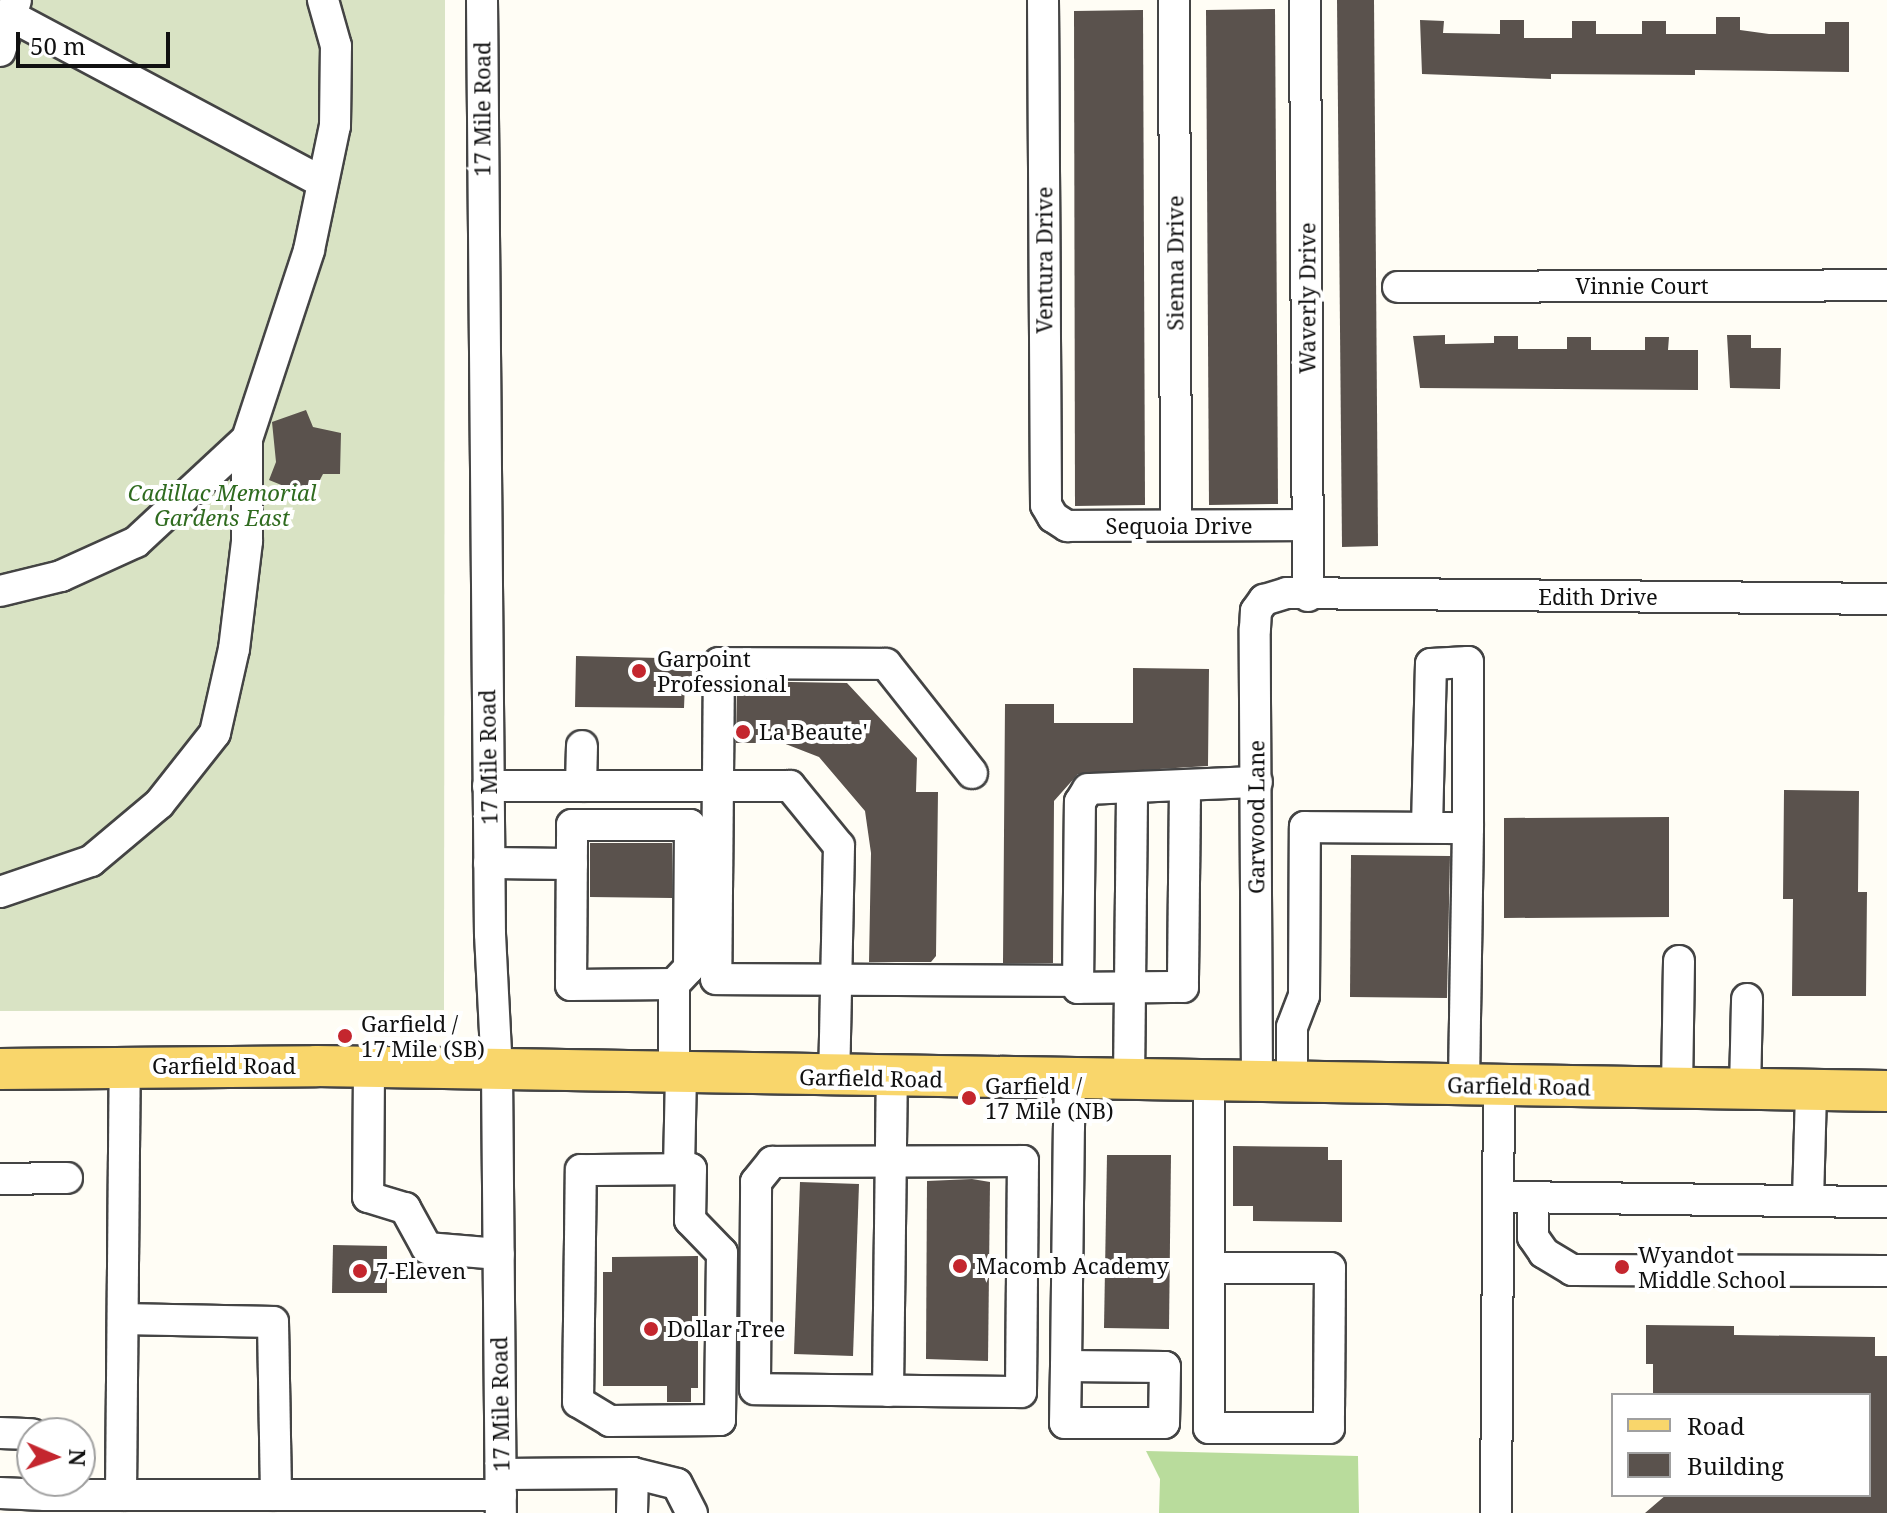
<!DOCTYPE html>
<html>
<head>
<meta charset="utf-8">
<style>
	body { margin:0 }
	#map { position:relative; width:1887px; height:1513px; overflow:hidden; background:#fffdf5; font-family:"Noto Serif",serif }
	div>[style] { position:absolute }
	.forest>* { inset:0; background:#b9dc9c }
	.cemetery>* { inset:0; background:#d9e3c4 }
	.building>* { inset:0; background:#5a524d }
	.roads { filter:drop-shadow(2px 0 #444) drop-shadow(-2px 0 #444) drop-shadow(0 2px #444) drop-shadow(0 -2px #444) }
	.minor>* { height:30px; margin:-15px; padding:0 15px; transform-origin:15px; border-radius:15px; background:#fff }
	.major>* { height:40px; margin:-20px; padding:0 20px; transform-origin:20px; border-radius:20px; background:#f9d66b }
	.dots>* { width:22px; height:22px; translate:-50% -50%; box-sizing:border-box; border:4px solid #fff; border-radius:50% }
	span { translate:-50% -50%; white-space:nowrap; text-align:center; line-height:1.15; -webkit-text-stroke:8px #fff; paint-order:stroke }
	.street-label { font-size:22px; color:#111 }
	.park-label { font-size:22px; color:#2f6b1f; font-style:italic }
	.poi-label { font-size:22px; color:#111 }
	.left { translate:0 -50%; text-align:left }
	.legend { position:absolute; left:1611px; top:1393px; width:260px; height:104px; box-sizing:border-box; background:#fff; border:2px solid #a0a0a0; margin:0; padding:10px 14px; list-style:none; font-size:24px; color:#111 }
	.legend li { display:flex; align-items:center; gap:16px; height:40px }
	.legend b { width:40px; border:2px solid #a0a0a0 }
	.north { position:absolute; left:16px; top:1417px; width:80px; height:80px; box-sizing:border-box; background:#fff; border:2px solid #a0a0a0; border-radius:50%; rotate:92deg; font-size:22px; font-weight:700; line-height:32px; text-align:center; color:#111 }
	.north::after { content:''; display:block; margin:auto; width:28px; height:36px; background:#c4262e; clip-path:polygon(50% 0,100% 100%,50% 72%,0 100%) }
	.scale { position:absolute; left:16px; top:32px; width:154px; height:36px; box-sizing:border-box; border:4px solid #111; border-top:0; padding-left:10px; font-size:24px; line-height:28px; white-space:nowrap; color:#111; -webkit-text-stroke:6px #fff; paint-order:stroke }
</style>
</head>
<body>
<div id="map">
	<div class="forest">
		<div style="clip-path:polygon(1146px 1451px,1358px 1456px,1359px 1513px,1159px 1513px,1160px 1479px)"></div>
	</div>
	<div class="cemetery">
		<div style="clip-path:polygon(0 0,445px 0,444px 1010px,0 1011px)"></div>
	</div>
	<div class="building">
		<div style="clip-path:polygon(1337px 0,1374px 0,1378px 546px,1342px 547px)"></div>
		<div style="clip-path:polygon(1275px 9px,1278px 504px,1209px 505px,1206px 10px)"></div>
		<div style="clip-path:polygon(1143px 10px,1145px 505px,1075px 506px,1074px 11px)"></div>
		<div style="clip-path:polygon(1716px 17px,1740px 17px,1740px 30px,1769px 34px,1825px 34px,1825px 22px,1849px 22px,1849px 72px,1695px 70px,1695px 75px,1551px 74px,1551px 79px,1422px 74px,1420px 20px,1444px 21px,1443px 33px,1500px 34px,1500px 20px,1524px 20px,1524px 38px,1572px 38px,1572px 21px,1596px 21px,1596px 34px,1642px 34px,1642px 21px,1666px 21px,1666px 34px,1716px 34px)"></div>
		<div style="clip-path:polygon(1445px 335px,1445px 344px,1494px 343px,1494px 336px,1518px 336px,1518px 349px,1567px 349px,1567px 337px,1591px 337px,1591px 350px,1645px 350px,1645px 337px,1669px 337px,1668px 350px,1698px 350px,1698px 390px,1420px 388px,1413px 336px)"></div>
		<div style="clip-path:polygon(1727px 335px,1751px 335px,1751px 348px,1781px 348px,1780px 389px,1730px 388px)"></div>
		<div style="clip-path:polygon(306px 410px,313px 427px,341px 433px,340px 474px,323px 474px,311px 497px,269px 480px,276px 462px,272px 422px)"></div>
		<div style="clip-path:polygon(576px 656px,702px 659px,701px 683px,685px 683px,684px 708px,575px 707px)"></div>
		<div style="clip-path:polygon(1133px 668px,1209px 669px,1208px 766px,1078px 774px,1054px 801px,1053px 963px,1003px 963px,1005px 704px,1054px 704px,1054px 723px,1133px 723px)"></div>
		<div style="clip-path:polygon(737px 681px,847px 683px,917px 758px,916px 792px,938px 792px,936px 956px,931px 962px,869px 962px,871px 853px,865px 811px,819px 757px,783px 743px,736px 743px)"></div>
		<div style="clip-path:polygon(1784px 790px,1859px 791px,1858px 892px,1867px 892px,1866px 996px,1792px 996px,1793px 899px,1783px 899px)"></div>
		<div style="clip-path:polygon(1669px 817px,1669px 917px,1504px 918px,1504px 818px)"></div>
		<div style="clip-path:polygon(590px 843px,672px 843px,672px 898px,590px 897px)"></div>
		<div style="clip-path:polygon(1351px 855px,1450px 856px,1447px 998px,1350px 997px)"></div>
		<div style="clip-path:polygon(1233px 1146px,1328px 1147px,1328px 1160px,1342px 1160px,1342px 1222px,1253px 1221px,1253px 1206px,1233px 1206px)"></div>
		<div style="clip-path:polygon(1107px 1155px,1171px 1155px,1169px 1329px,1104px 1328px)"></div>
		<div style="clip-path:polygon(972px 1179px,990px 1182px,988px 1361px,926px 1359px,927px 1181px)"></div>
		<div style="clip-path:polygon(800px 1182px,859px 1184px,853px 1356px,794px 1354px)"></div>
		<div style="clip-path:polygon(333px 1245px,387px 1246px,387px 1293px,332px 1293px)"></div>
		<div style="clip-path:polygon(698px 1256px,698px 1388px,691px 1388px,691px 1402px,667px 1402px,667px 1386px,603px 1386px,603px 1272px,612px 1272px,612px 1257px)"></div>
		<div style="clip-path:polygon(1646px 1325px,1734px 1326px,1734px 1335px,1875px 1337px,1875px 1356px,1887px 1356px,1887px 1513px,1645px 1513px,1666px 1495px,1869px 1495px,1869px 1395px,1653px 1395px,1653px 1364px,1646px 1364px)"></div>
	</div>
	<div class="roads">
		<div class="minor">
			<div style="left:482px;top:0;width:934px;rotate:89.51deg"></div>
			<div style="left:490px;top:934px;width:137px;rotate:87.1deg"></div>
			<div style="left:497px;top:1071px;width:442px;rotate:89.5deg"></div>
			<div style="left:1043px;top:0;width:505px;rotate:89.66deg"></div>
			<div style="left:1046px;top:505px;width:14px;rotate:60deg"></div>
			<div style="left:1053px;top:517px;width:17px;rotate:33deg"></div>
			<div style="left:1067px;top:526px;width:241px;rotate:-0.2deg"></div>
			<div style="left:1174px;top:0;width:525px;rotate:89.78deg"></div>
			<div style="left:1305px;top:0;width:596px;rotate:89.71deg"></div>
			<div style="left:11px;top:16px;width:350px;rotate:28.1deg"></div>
			<div style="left:0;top:51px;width:53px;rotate:-72.6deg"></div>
			<div style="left:1398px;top:287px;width:489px;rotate:-0.2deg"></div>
			<div style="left:0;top:591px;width:63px;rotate:-13.8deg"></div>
			<div style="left:61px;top:576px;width:82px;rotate:-24.4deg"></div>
			<div style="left:136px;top:542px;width:151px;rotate:-42.9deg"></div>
			<div style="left:247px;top:439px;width:199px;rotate:-71.8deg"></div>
			<div style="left:309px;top:250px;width:127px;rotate:-78.2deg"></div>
			<div style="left:335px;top:126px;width:80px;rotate:-89.3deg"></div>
			<div style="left:336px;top:46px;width:48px;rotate:-105.8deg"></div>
			<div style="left:972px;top:773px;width:139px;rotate:-128.3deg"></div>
			<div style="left:886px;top:664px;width:167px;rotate:-179.7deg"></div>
			<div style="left:719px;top:663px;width:316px;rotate:90.5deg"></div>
			<div style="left:716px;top:979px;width:362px;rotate:0.3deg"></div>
			<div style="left:488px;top:786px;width:302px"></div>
			<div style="left:790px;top:786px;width:77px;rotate:50.8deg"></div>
			<div style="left:839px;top:846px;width:232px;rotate:91.2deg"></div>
			<div style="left:581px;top:786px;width:40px;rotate:-88.6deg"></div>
			<div style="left:1185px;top:788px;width:199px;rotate:90.6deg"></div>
			<div style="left:1183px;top:987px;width:105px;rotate:179.5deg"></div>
			<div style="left:1078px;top:988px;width:186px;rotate:-89.4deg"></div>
			<div style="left:1080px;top:802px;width:15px;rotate:-58deg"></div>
			<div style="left:1088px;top:789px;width:169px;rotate:-2.4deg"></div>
			<div style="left:1427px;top:827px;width:163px;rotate:-88.6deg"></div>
			<div style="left:1431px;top:664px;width:37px;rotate:-3deg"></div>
			<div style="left:1468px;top:662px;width:166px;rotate:90deg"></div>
			<div style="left:489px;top:863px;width:83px;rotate:0.7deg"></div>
			<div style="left:0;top:892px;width:96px;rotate:-18.8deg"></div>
			<div style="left:91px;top:861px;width:89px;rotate:-40deg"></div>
			<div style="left:159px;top:804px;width:90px;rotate:-51.7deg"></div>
			<div style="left:215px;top:733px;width:86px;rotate:-77.3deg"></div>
			<div style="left:234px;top:649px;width:109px;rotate:-83.1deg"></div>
			<div style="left:247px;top:541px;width:102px;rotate:-90deg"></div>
			<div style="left:369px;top:1068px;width:129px;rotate:90.4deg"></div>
			<div style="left:368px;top:1197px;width:39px;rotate:17deg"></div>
			<div style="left:405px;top:1208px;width:46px;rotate:61.2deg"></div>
			<div style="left:427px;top:1248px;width:72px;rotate:4.8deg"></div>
			<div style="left:674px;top:1076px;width:92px;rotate:-90deg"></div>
			<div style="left:674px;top:984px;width:103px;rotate:179.4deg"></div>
			<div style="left:571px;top:985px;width:160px;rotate:-89.6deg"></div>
			<div style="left:572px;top:825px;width:118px"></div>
			<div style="left:690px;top:825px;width:143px;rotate:90.4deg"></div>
			<div style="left:689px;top:968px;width:22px;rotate:133deg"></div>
			<div style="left:1129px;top:1081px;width:292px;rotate:-89.4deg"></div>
			<div style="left:1257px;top:1082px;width:453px;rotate:-90.3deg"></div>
			<div style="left:1255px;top:629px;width:18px;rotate:-87deg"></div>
			<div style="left:1256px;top:611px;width:14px;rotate:-54deg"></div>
			<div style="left:1264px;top:600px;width:24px;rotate:-17deg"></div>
			<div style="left:1287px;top:593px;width:600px;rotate:0.57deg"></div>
			<div style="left:1292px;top:1083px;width:56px;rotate:-90deg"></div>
			<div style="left:1292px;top:1027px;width:33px;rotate:-69deg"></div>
			<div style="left:1304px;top:996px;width:169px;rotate:-89.7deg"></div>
			<div style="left:1305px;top:827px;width:163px;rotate:0.4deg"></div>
			<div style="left:1468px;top:828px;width:257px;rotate:90.9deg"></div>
			<div style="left:1677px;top:1089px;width:128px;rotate:-89.1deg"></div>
			<div style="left:1745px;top:1090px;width:91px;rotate:-88.7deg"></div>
			<div style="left:1023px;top:1161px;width:231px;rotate:90.5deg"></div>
			<div style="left:1021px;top:1392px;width:266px;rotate:-179.4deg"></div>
			<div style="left:755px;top:1389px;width:207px;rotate:-89.7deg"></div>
			<div style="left:756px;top:1182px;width:26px;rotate:-51deg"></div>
			<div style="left:772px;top:1162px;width:251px;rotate:-0.2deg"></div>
			<div style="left:679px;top:1169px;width:93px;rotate:-88.8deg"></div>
			<div style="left:691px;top:1169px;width:51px;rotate:91.1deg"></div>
			<div style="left:690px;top:1220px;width:46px;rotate:45.9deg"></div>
			<div style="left:722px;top:1253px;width:167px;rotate:90.7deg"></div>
			<div style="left:720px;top:1420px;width:110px;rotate:179.5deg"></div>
			<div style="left:610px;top:1421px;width:37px;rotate:-149deg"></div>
			<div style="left:578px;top:1402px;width:232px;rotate:-89.3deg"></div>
			<div style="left:581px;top:1170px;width:110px;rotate:-0.5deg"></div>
			<div style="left:0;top:1179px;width:67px;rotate:-0.9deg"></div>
			<div style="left:1513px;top:1197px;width:374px;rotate:0.8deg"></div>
			<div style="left:1533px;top:1198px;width:39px;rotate:90deg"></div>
			<div style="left:1533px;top:1237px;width:19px;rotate:55deg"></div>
			<div style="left:1544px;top:1253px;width:33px;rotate:31deg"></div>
			<div style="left:1572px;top:1270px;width:315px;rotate:0.2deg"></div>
			<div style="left:1808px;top:1200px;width:109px;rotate:-88.4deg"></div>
			<div style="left:1209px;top:1268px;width:121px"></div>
			<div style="left:1330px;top:1268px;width:160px;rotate:90.4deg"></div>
			<div style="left:1329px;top:1428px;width:120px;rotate:180deg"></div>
			<div style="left:1209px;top:1428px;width:346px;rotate:-90deg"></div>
			<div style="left:123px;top:1319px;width:150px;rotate:1.1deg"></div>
			<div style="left:273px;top:1322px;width:173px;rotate:89deg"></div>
			<div style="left:1066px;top:1366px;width:99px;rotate:0.6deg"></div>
			<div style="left:1165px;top:1367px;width:56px;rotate:91deg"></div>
			<div style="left:1164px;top:1423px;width:99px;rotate:180deg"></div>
			<div style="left:1065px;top:1423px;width:57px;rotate:-89deg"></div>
			<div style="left:1066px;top:1366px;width:239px;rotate:-89.3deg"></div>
			<div style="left:1069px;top:1127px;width:47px;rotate:-88.8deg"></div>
			<div style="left:888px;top:1391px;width:312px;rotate:-89.3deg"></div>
			<div style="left:0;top:1433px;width:32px;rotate:2deg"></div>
			<div style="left:501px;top:1474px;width:132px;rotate:-0.4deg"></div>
			<div style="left:633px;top:1473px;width:45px;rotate:14deg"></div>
			<div style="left:677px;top:1484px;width:33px;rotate:63deg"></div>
			<div style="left:45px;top:1481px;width:14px;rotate:90deg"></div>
			<div style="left:45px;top:1495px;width:456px"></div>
			<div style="left:0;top:1493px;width:45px;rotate:2.5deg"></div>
			<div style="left:121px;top:1495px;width:430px;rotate:-89.5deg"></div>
			<div style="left:632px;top:1513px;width:40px;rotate:-88.6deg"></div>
			<div style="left:1496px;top:1513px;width:427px;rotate:-89.6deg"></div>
		</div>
		<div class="major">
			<div style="left:0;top:1069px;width:316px;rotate:-0.5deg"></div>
			<div style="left:316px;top:1066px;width:1571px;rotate:0.91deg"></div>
		</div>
	</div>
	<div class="dots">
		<div style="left:639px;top:671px;background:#c4262e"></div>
		<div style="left:743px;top:732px;background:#c4262e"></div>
		<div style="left:345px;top:1036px;background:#c4262e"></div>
		<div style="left:969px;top:1098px;background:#c4262e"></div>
		<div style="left:960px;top:1266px;background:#c4262e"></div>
		<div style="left:1622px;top:1267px;background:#c4262e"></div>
		<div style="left:360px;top:1271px;background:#c4262e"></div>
		<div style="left:651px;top:1329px;background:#c4262e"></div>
	</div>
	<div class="street-label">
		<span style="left:482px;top:109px;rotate:-90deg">17 Mile Road</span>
		<span style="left:1044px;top:260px;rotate:-90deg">Ventura Drive</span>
		<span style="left:1175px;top:263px;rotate:-90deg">Sienna Drive</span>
		<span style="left:1642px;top:286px">Vinnie Court</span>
		<span style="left:1307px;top:298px;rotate:-90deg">Waverly Drive</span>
		<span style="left:1179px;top:526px">Sequoia Drive</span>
		<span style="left:1598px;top:597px">Edith Drive</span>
		<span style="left:488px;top:757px;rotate:-91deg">17 Mile Road</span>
		<span style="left:1256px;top:817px;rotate:-90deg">Garwood Lane</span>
		<span style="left:224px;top:1066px">Garfield Road</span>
		<span style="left:871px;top:1078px;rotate:1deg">Garfield Road</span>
		<span style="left:1519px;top:1086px;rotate:1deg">Garfield Road</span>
		<span style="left:500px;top:1404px;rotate:-91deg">17 Mile Road</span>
	</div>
	<div class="park-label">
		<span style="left:222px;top:505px">Cadillac Memorial<br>Gardens East</span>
	</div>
	<div class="poi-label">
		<span class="left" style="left:657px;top:671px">Garpoint<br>Professional</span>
		<span class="left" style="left:759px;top:732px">La Beaute'</span>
		<span class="left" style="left:361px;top:1036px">Garfield /<br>17 Mile (SB)</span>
		<span class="left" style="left:985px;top:1098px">Garfield /<br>17 Mile (NB)</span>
		<span class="left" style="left:1638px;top:1267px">Wyandot<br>Middle School</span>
		<span class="left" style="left:976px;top:1266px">Macomb Academy</span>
		<span class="left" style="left:376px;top:1271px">7-Eleven</span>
		<span class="left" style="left:667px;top:1329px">Dollar Tree</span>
	</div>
	<ul class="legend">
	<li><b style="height:10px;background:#f9d66b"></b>Road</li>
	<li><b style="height:22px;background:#5a524d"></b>Building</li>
	</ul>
	<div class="north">N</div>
	<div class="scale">50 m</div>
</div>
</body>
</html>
